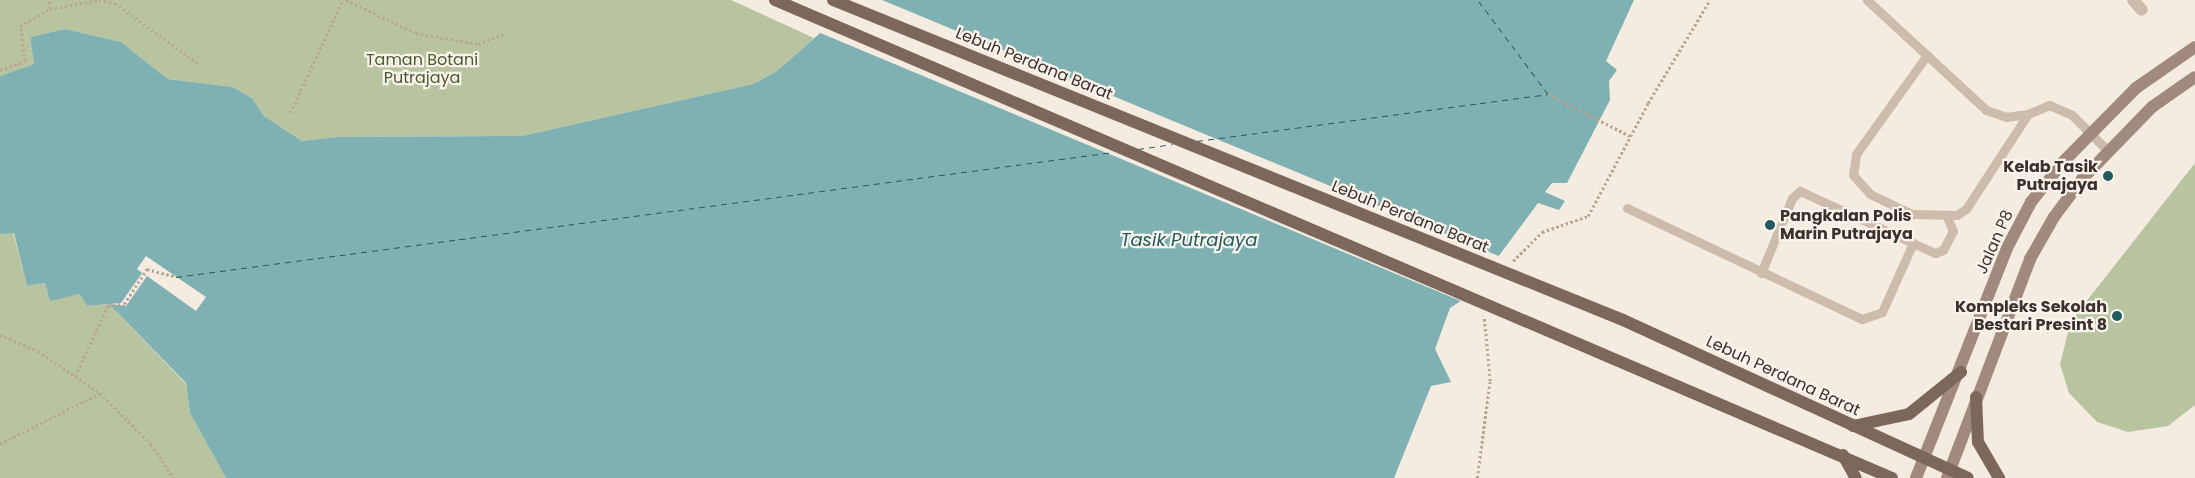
<!DOCTYPE html>
<html>
<head>
<meta charset="utf-8">
<style>
	body { margin:0 }
	#map { position:relative; width:2195px; height:478px; overflow:hidden; background:#f4ebe1; font-family:Poppins,sans-serif }
	div>[style] { position:absolute }
	.green>* { inset:0; background:#b8c4a0 }
	.water>* { inset:0; background:#7fb0b2 }
	.pier>* { inset:0; background:#f4ebe1 }
	.ferry>* { height:1px; margin-top:-0.5px; transform-origin:0; background:repeating-linear-gradient(90deg,#1f5a5e 0 6px,transparent 0 11px) }
	.path>* { height:2.5px; margin-top:-1.25px; transform-origin:0; background:repeating-linear-gradient(90deg,#b9a596 0 2.5px,transparent 0 5px) }
	.lane>* { height:9px; margin:-4.5px; padding:0 4.5px; transform-origin:4.5px; border-radius:4.5px; background:#cdbbac }
	.street>* { height:12px; margin:-6px; padding:0 6px; transform-origin:6px; border-radius:6px; background:#cdbbac }
	.secondary>* { height:12px; margin:-6px; padding:0 6px; transform-origin:6px; border-radius:6px; background:#a18a7d }
	.primary>* { height:12px; margin:-6px; padding:0 6px; transform-origin:6px; border-radius:6px; background:#7d675c }
	.dots>* { width:14px; height:14px; translate:-50% -50%; box-sizing:border-box; border:2px solid #fbf5ee; border-radius:50% }
	span { translate:-50% -50%; white-space:nowrap; text-align:center; line-height:1.15; -webkit-text-stroke:4.5px #fbf5ee; paint-order:stroke }
	.park-label { font-size:16px; color:#4a5a2e }
	.street-label { font-size:16px; color:#3b302b }
	.poi-label { font-size:16px; color:#3b302b; font-weight:700 }
	.right { translate:-100% -50%; text-align:right }
	.left { translate:0 -50%; text-align:left }
	.water-label { font-size:18px; color:#1f5a5e; font-style:italic }
</style>
</head>
<body>
<div id="map">
	<div class="green">
		<div style="clip-path:polygon(0 0,731px 0,814px 38px,777px 71px,753px 84px,522px 136px,337px 137px,302px 141px,264px 116px,252px 98px,233px 87px,168px 79px,121px 42px,65px 29px,30px 37px,34px 64px,0 76px)"></div>
		<div style="clip-path:polygon(2195px 163px,2195px 405px,2168px 426px,2128px 432px,2097px 422px,2069px 393px,2060px 364px,2071px 321px)"></div>
		<div style="clip-path:polygon(13px 232px,27px 286px,45px 283px,50px 300px,81px 294px,87px 306px,109px 304px,186px 384px,190px 413px,226px 478px,0 478px,0 234px)"></div>
	</div>
	<div class="water">
		<div style="clip-path:polygon(846px 0,1634px 0,1606px 61px,1617px 70px,1609px 81px,1610px 100px,1567px 183px,1552px 183px,1545px 192px,1565px 201px,1559px 210px,1538px 203px,1498px 257px,1485px 285px,1450px 308px,1435px 349px,1451px 382px,1431px 386px,1394px 478px,226px 478px,190px 413px,186px 383px,109px 304px,87px 306px,80px 294px,50px 301px,45px 283px,27px 286px,14px 233px,0 234px,0 76px,34px 64px,30px 37px,65px 29px,121px 42px,168px 79px,233px 87px,252px 98px,264px 116px,302px 141px,337px 137px,522px 136px,753px 84px,777px 71px,836px 19px)"></div>
	</div>
	<div class="pier">
		<div style="clip-path:polygon(843px 0,882px 0,1501px 257px,1487px 286px,1463px 302px,818px 32px,834px 17px)"></div>
		<div style="clip-path:polygon(146px 256px,206px 297px,196px 311px,147px 276px,126px 306px,109px 304px,121px 303px,142px 273px,137px 269px)"></div>
	</div>
	<div class="ferry">
		<div style="left:1197px;top:141px;width:354px;rotate:-7.6deg"></div>
		<div style="left:1548px;top:94px;width:117px;rotate:-126.7deg"></div>
		<div style="left:1138px;top:149px;width:35px;rotate:-8deg"></div>
		<div style="left:176px;top:277px;width:946px;rotate:-7.59deg"></div>
	</div>
	<div class="path">
		<div style="left:346px;top:0;width:77px;rotate:25.2deg"></div>
		<div style="left:416px;top:33px;width:63px;rotate:10.1deg"></div>
		<div style="left:478px;top:44px;width:31px;rotate:-22deg"></div>
		<div style="left:50px;top:9px;width:50px;rotate:-10.4deg"></div>
		<div style="left:99px;top:0;width:16px;rotate:11deg"></div>
		<div style="left:115px;top:3px;width:105px;rotate:36.1deg"></div>
		<div style="left:0;top:70px;width:27px;rotate:-20deg"></div>
		<div style="left:25px;top:61px;width:35px;rotate:-98deg"></div>
		<div style="left:20px;top:26px;width:34px;rotate:-30deg"></div>
		<div style="left:50px;top:9px;width:9px;rotate:-96deg"></div>
		<div style="left:1548px;top:94px;width:92px;rotate:27.1deg"></div>
		<div style="left:290px;top:113px;width:125px;rotate:-64.9deg"></div>
		<div style="left:1513px;top:261px;width:41px;rotate:-45deg"></div>
		<div style="left:1542px;top:232px;width:49px;rotate:-19.2deg"></div>
		<div style="left:1588px;top:216px;width:128px;rotate:-62deg"></div>
		<div style="left:1648px;top:103px;width:120px;rotate:-59deg"></div>
		<div style="left:0;top:335px;width:41px;rotate:22.8deg"></div>
		<div style="left:38px;top:351px;width:75px;rotate:34.1deg"></div>
		<div style="left:100px;top:393px;width:72px;rotate:45deg"></div>
		<div style="left:151px;top:444px;width:41px;rotate:55.9deg"></div>
		<div style="left:75px;top:376px;width:78px;rotate:-65.1deg"></div>
		<div style="left:108px;top:305px;width:16px;rotate:-4deg"></div>
		<div style="left:124px;top:304px;width:42px;rotate:-56.7deg"></div>
		<div style="left:147px;top:269px;width:30px;rotate:15deg"></div>
		<div style="left:0;top:444px;width:112px;rotate:-27deg"></div>
		<div style="left:1477px;top:478px;width:98px;rotate:-82.4deg"></div>
		<div style="left:1490px;top:381px;width:65px;rotate:-95.3deg"></div>
	</div>
	<div class="lane">
		<div style="left:1867px;top:0;width:162px;rotate:42.7deg"></div>
		<div style="left:1986px;top:110px;width:21px;rotate:19deg"></div>
		<div style="left:2006px;top:117px;width:22px;rotate:-8deg"></div>
		<div style="left:1927px;top:55px;width:122px;rotate:125.6deg"></div>
		<div style="left:1856px;top:154px;width:21px;rotate:98deg"></div>
		<div style="left:1853px;top:175px;width:25px;rotate:48deg"></div>
		<div style="left:1870px;top:194px;width:47px;rotate:25.5deg"></div>
		<div style="left:1912px;top:214px;width:45px;rotate:1.3deg"></div>
		<div style="left:1957px;top:215px;width:11px;rotate:-34deg"></div>
		<div style="left:1966px;top:209px;width:113px;rotate:-56.9deg"></div>
		<div style="left:2028px;top:114px;width:23px;rotate:-23deg"></div>
		<div style="left:2049px;top:105px;width:25px;rotate:23deg"></div>
		<div style="left:2072px;top:115px;width:52px;rotate:45deg"></div>
		<div style="left:1627px;top:208px;width:260px;rotate:25.3deg"></div>
		<div style="left:1862px;top:319px;width:21px;rotate:-19deg"></div>
		<div style="left:1882px;top:312px;width:76px;rotate:-65.8deg"></div>
		<div style="left:1761px;top:273px;width:81px;rotate:-67.5deg"></div>
		<div style="left:1792px;top:198px;width:11px;rotate:-41deg"></div>
		<div style="left:1800px;top:191px;width:149px;rotate:24.7deg"></div>
		<div style="left:1935px;top:253px;width:9px;rotate:-21deg"></div>
		<div style="left:1943px;top:250px;width:21px;rotate:-62deg"></div>
		<div style="left:1953px;top:231px;width:15px;rotate:-113deg"></div>
	</div>
	<div class="street">
		<div style="left:2133px;top:0;width:13px;rotate:48deg"></div>
	</div>
	<div class="secondary">
		<div style="left:1916px;top:478px;width:247px;rotate:-68.4deg"></div>
		<div style="left:2007px;top:248px;width:52px;rotate:-62.4deg"></div>
		<div style="left:2031px;top:202px;width:51px;rotate:-51.3deg"></div>
		<div style="left:2063px;top:162px;width:104px;rotate:-45.4deg"></div>
		<div style="left:2136px;top:88px;width:72px;rotate:-34.8deg"></div>
		<div style="left:1947px;top:478px;width:234px;rotate:-69.2deg"></div>
		<div style="left:2030px;top:259px;width:48px;rotate:-60.3deg"></div>
		<div style="left:2054px;top:217px;width:49px;rotate:-53.4deg"></div>
		<div style="left:2083px;top:178px;width:99px;rotate:-45.8deg"></div>
		<div style="left:2152px;top:107px;width:52px;rotate:-34.9deg"></div>
	</div>
	<div class="primary">
		<div style="left:775px;top:0;width:1215px;rotate:23.17deg"></div>
		<div style="left:833px;top:0;width:852px;rotate:22.05deg"></div>
		<div style="left:1623px;top:320px;width:379px;rotate:24.6deg"></div>
		<div style="left:1976px;top:397px;width:45px;rotate:87.5deg"></div>
		<div style="left:1978px;top:442px;width:42px;rotate:59.7deg"></div>
		<div style="left:1853px;top:426px;width:57px;rotate:-12.1deg"></div>
		<div style="left:1909px;top:414px;width:67px;rotate:-38.9deg"></div>
		<div style="left:1843px;top:455px;width:26px;rotate:61deg"></div>
	</div>
	<div class="dots">
		<div style="left:2108px;top:176px;background:#1f5a5e"></div>
		<div style="left:1770px;top:225px;background:#1f5a5e"></div>
		<div style="left:2117px;top:316px;background:#1f5a5e"></div>
	</div>
	<div class="park-label">
		<span style="left:422px;top:69px">Taman Botani<br>Putrajaya</span>
	</div>
	<div class="street-label">
		<span style="left:1034px;top:64px;rotate:22deg">Lebuh Perdana Barat</span>
		<span style="left:1410px;top:217px;rotate:22deg">Lebuh Perdana Barat</span>
		<span style="left:1995px;top:242px;rotate:-66deg">Jalan P8</span>
		<span style="left:1783px;top:376px;rotate:25deg">Lebuh Perdana Barat</span>
	</div>
	<div class="poi-label">
		<span class="right" style="left:2098px;top:176px">Kelab Tasik<br>Putrajaya</span>
		<span class="left" style="left:1780px;top:225px">Pangkalan Polis<br>Marin Putrajaya</span>
		<span class="right" style="left:2107px;top:316px">Kompleks Sekolah<br>Bestari Presint 8</span>
	</div>
	<div class="water-label">
		<span style="left:1189px;top:240px">Tasik Putrajaya</span>
	</div>
</div>
</body>
</html>
